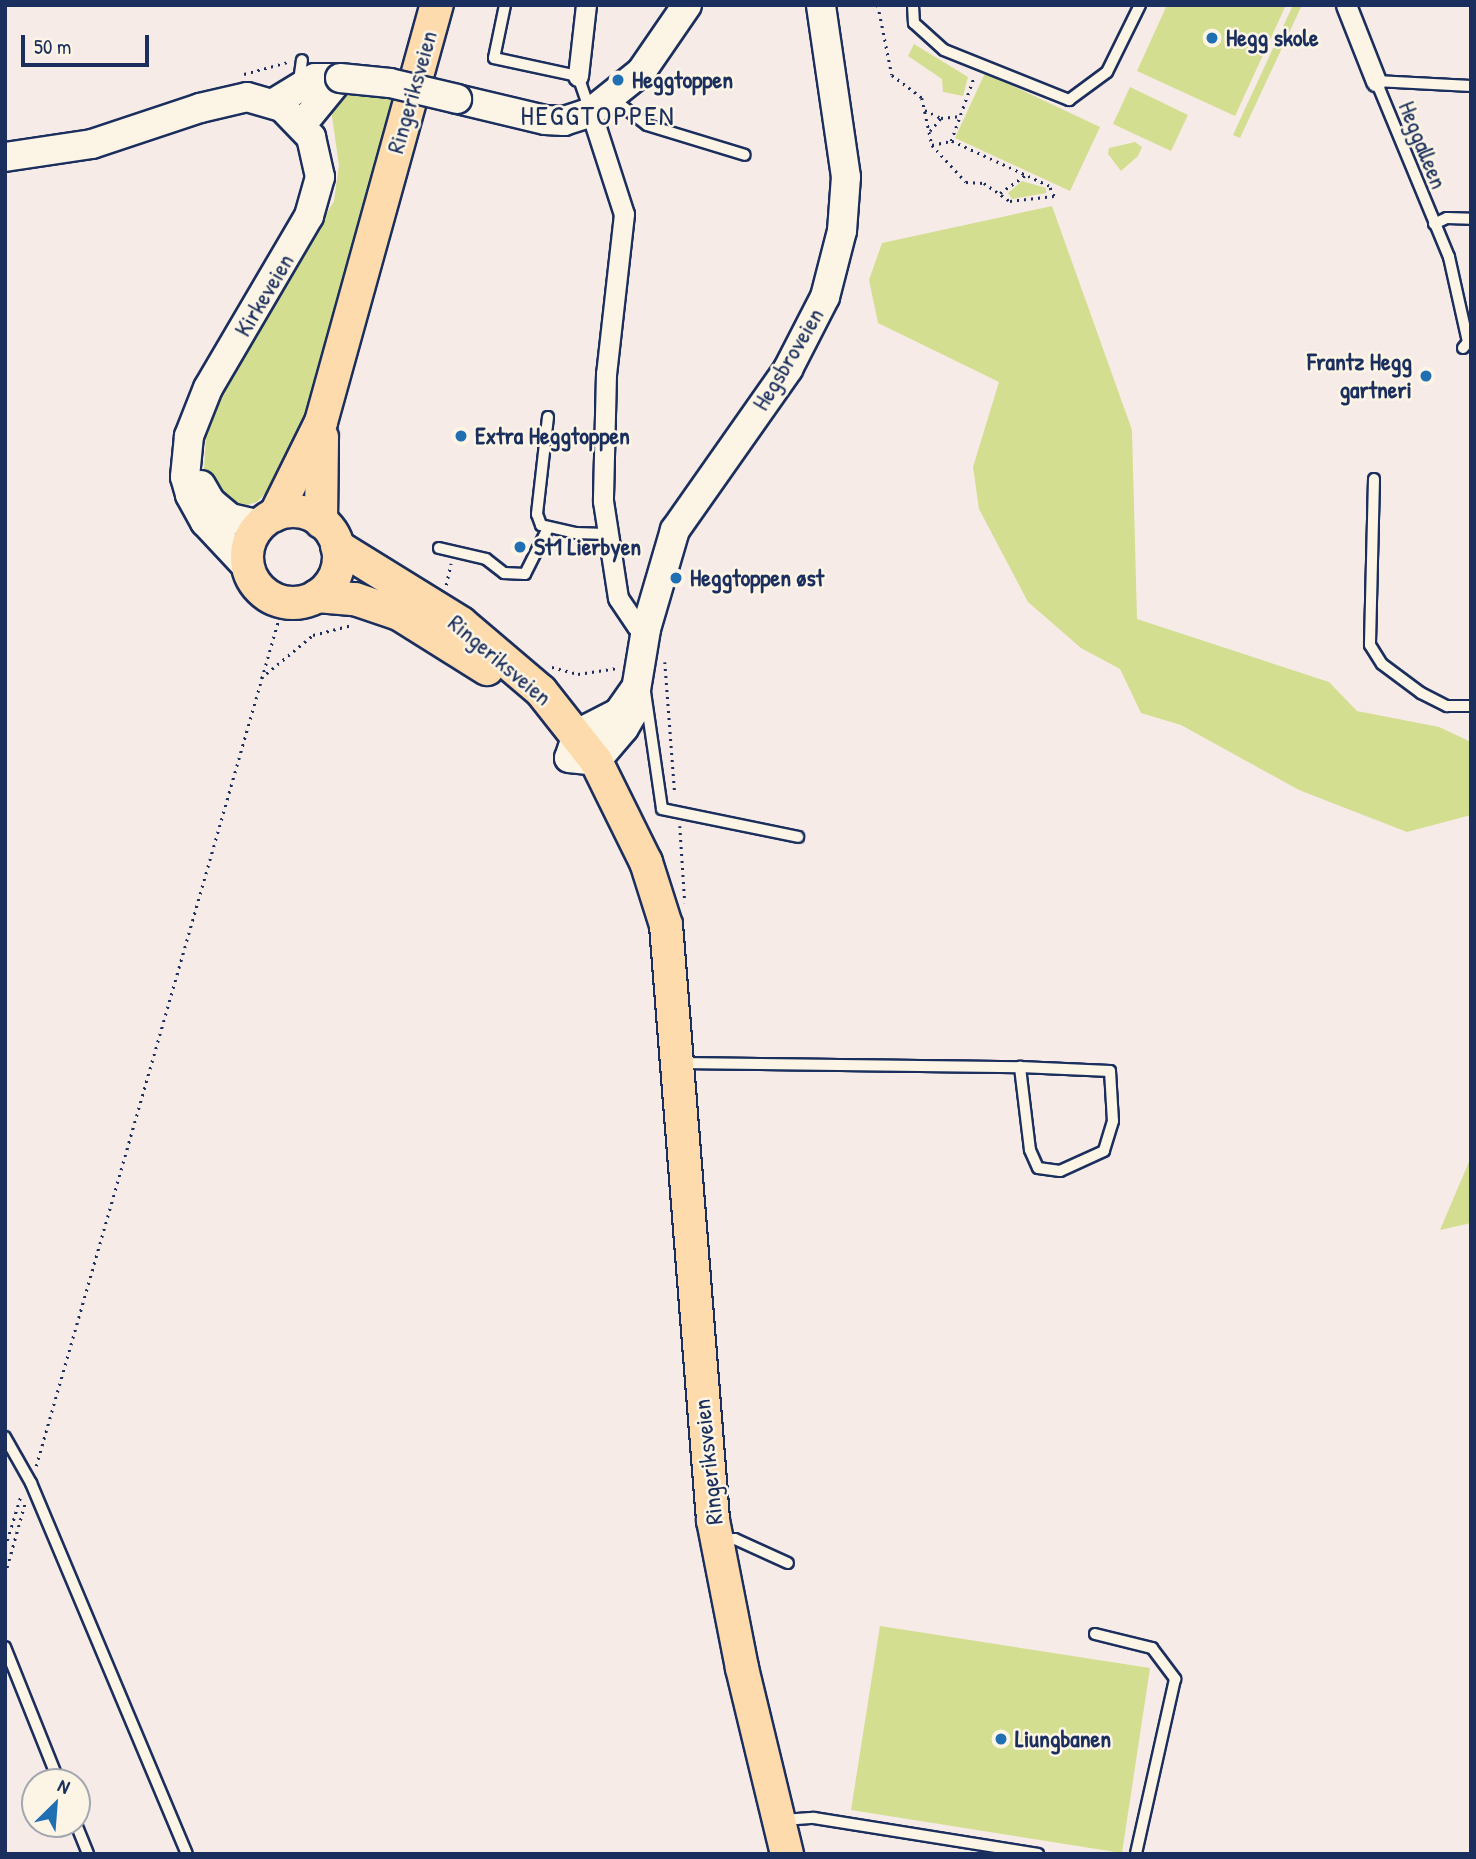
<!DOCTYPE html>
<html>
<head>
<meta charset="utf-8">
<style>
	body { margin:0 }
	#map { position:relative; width:1476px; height:1859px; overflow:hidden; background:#f7ebe7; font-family:"Patrick Hand",sans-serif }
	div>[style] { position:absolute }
	.green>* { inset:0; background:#d3de91 }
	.path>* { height:2.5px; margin-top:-1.25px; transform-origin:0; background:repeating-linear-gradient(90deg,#1b2f5e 0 2px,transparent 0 7px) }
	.roads { filter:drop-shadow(2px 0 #1b2f5e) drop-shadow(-2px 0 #1b2f5e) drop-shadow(0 2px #1b2f5e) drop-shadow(0 -2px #1b2f5e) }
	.lane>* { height:10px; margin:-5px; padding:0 5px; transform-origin:5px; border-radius:5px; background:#fcf5e5 }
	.street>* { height:19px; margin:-9.5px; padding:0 9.5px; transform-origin:9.5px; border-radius:9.5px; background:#fcf5e5 }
	.secondary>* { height:28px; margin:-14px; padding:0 14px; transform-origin:14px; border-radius:14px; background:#fcf5e5 }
	.primary>* { height:32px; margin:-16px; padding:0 16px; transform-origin:16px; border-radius:16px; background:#fedbac }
	.primary>.ring { margin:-16px; padding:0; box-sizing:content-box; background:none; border:32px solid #fedbac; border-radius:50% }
	.bridges { filter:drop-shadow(2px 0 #1b2f5e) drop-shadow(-2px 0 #1b2f5e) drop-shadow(0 2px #1b2f5e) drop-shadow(0 -2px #1b2f5e) }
	.secondary-bridge>* { height:28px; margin:-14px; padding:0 14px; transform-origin:14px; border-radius:14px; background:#fcf5e5 }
	.dots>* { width:19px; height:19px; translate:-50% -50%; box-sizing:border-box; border:4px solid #fcf5e5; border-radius:50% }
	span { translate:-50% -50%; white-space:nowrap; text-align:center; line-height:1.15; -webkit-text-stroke:5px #fcf5e5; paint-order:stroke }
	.poi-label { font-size:24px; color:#1b2f5e; font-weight:700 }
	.left { translate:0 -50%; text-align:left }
	.right { translate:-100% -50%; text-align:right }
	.street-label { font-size:24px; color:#1b2f5e }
	.quarter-label { font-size:28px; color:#1b2f5e; letter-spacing:2px }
	.frame { position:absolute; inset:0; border:7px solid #1b2f5e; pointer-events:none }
	.north { position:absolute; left:21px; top:1768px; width:70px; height:70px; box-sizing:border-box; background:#fcf5e5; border:2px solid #a2a6af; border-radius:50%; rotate:25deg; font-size:19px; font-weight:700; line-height:28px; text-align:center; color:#1b2f5e }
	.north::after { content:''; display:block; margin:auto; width:24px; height:32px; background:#1f6fb2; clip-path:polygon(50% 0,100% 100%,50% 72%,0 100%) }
	.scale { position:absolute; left:21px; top:35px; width:128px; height:32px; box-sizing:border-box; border:4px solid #1b2f5e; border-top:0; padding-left:9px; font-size:21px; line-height:24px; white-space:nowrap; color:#1b2f5e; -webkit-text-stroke:5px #fcf5e5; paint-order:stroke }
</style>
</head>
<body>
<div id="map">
	<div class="green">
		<div style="clip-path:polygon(1167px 5px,1286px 5px,1235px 116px,1137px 71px)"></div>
		<div style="clip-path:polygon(1293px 5px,1302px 5px,1240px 138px,1233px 135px)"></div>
		<div style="clip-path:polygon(914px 44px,968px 77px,963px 96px,943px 92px,942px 79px,908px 56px)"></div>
		<div style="clip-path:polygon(985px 73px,1100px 127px,1070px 191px,955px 138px)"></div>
		<div style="clip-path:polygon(1130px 87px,1188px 115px,1171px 151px,1113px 124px)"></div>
		<div style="clip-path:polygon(342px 91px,397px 95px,300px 438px,279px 479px,257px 502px,240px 507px,211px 485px,204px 469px,207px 420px,334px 201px,339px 165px,331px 110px)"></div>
		<div style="clip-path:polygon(1135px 142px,1142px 147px,1138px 156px,1121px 171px,1108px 154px,1109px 148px)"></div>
		<div style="clip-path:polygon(1022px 181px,1046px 188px,1046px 193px,1012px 199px,1008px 193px)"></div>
		<div style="clip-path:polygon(1052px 206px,1132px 430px,1137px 619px,1329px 682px,1357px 711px,1439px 727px,1471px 742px,1471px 815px,1407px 832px,1299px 790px,1181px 725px,1141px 713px,1120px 669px,1081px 648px,1028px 602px,979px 509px,973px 467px,999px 382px,878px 323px,869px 280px,882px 243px)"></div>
		<div style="clip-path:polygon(1471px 1157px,1471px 1223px,1440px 1230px)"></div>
		<div style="clip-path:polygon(880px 1626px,1150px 1668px,1122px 1853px,851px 1810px)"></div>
	</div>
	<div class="path">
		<div style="left:878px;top:5px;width:71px;rotate:78.7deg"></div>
		<div style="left:892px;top:75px;width:38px;rotate:37deg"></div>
		<div style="left:922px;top:98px;width:48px;rotate:78deg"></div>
		<div style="left:932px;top:145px;width:50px;rotate:47.4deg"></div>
		<div style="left:966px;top:182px;width:18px;rotate:3deg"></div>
		<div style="left:984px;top:183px;width:32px;rotate:35deg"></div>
		<div style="left:1010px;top:201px;width:44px;rotate:-6.5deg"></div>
		<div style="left:1054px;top:196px;width:11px;rotate:-117deg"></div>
		<div style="left:1049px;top:186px;width:108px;rotate:-155.3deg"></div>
		<div style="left:951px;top:141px;width:68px;rotate:-70.2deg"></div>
		<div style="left:244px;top:74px;width:46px;rotate:-15.3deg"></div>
		<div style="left:925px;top:110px;width:18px;rotate:27deg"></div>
		<div style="left:941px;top:118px;width:20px;rotate:-6deg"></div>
		<div style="left:930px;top:131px;width:17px;rotate:-50deg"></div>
		<div style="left:932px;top:145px;width:19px;rotate:-12deg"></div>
		<div style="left:1000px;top:193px;width:32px;rotate:-35deg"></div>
		<div style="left:446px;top:585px;width:22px;rotate:-77deg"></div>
		<div style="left:665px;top:662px;width:133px;rotate:85.7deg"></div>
		<div style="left:552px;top:667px;width:27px;rotate:15deg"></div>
		<div style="left:578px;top:674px;width:40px;rotate:-8.5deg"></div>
		<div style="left:261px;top:678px;width:67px;rotate:-39.6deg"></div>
		<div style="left:313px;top:635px;width:40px;rotate:-14.4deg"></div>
		<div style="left:680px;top:826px;width:77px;rotate:86.3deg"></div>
		<div style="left:36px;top:1466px;width:882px;rotate:-74.01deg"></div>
		<div style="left:279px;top:618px;width:17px;rotate:-93deg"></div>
		<div style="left:5px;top:1547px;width:54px;rotate:-72.9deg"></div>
		<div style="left:5px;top:1574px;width:74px;rotate:-74.3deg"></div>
	</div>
	<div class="roads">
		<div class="lane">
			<div style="left:505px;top:5px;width:54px;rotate:101.7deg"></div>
			<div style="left:494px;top:58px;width:86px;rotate:12.1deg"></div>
			<div style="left:578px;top:76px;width:34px;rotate:71deg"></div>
			<div style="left:913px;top:5px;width:18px;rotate:87deg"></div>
			<div style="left:914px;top:23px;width:40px;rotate:42deg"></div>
			<div style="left:944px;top:50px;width:135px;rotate:21.8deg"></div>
			<div style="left:1069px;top:100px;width:47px;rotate:-36.4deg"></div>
			<div style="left:1107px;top:72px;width:75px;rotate:-63.8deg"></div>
			<div style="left:299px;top:81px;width:21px;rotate:-82deg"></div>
			<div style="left:613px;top:99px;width:43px;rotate:37.4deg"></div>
			<div style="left:647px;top:125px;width:102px;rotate:17deg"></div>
			<div style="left:1434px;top:224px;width:14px;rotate:-25deg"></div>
			<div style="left:1447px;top:218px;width:24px;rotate:2deg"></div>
			<div style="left:1463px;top:348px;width:8px;rotate:-50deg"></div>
			<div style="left:1468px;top:342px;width:87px;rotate:-102.6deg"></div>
			<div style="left:1449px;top:257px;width:191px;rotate:-112.5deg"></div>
			<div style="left:1376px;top:81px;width:95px;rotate:3deg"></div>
			<div style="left:548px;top:417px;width:98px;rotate:96.5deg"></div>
			<div style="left:537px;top:514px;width:12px;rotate:70deg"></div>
			<div style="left:541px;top:525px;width:36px;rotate:13deg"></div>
			<div style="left:576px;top:533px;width:30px;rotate:2deg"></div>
			<div style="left:1374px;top:479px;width:166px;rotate:91.4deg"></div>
			<div style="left:1370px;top:645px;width:22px;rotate:58deg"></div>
			<div style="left:1382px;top:664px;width:49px;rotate:36.6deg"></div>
			<div style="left:1421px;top:693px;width:29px;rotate:27deg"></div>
			<div style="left:1447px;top:706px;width:24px"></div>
			<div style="left:439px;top:548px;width:48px;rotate:13.2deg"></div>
			<div style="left:486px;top:559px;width:23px;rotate:38deg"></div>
			<div style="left:504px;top:573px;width:21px;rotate:3deg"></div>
			<div style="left:525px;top:574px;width:49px;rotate:-63.4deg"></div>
			<div style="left:645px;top:692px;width:118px;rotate:81.7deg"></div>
			<div style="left:662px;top:809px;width:139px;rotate:11.6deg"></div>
			<div style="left:680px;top:1063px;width:340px;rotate:0.7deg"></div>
			<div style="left:1020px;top:1067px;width:90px;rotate:2.5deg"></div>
			<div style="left:1110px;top:1071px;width:50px;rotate:86.6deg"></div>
			<div style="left:1113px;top:1121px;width:31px;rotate:107deg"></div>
			<div style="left:1104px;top:1151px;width:48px;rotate:155.6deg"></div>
			<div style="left:1060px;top:1171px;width:22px;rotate:-172deg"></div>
			<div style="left:1038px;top:1168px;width:20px;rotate:-114deg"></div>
			<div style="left:1030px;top:1150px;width:84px;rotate:-96.9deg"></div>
			<div style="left:5px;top:1437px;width:53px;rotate:60.5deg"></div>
			<div style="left:31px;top:1483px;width:402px;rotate:67.2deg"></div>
			<div style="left:721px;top:1541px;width:14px;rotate:-8deg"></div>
			<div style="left:735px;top:1539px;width:58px;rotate:24.4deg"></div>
			<div style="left:1095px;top:1634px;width:59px;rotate:13.8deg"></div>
			<div style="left:1152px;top:1648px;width:39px;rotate:53deg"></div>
			<div style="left:1175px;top:1679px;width:179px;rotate:102.6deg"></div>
			<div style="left:5px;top:1647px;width:145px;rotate:68.2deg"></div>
			<div style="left:783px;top:1820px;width:31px;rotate:-4deg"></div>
			<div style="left:814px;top:1818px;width:227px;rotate:9.1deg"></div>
			<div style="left:76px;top:1824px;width:32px;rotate:68deg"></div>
		</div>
		<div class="street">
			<div style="left:1346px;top:5px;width:82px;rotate:68.5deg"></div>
			<div style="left:578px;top:76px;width:71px;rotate:-83.6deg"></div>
			<div style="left:591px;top:112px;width:107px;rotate:72.1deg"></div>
			<div style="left:624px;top:214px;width:161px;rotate:96.4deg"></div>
			<div style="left:606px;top:374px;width:127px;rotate:91.4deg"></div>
			<div style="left:603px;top:501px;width:98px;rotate:81.2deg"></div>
			<div style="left:618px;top:598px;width:34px;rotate:56deg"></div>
			<div style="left:637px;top:626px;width:9px;rotate:18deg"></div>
		</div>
		<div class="secondary">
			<div style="left:457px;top:99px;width:90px;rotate:13.4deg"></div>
			<div style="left:545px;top:120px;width:19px;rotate:3deg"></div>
			<div style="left:564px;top:121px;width:28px;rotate:-18deg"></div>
			<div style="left:591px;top:112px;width:64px;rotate:-38.7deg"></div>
			<div style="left:641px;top:72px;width:81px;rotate:-55.5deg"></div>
			<div style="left:274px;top:103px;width:48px;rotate:-31.4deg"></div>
			<div style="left:315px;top:78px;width:25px"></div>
			<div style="left:303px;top:123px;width:58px;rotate:-50.6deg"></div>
			<div style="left:5px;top:157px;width:88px;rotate:-8.5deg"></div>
			<div style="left:92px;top:144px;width:114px;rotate:-18.4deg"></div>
			<div style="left:200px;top:108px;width:48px;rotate:-13.2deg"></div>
			<div style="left:247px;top:97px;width:36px;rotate:16deg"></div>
			<div style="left:282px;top:107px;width:42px;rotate:46deg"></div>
			<div style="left:311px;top:137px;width:41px;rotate:77.3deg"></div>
			<div style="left:320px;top:177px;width:41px;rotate:105.8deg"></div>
			<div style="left:309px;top:216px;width:199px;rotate:120.4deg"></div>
			<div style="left:208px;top:388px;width:52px;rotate:111.6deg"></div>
			<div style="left:189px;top:436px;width:41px;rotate:95.6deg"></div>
			<div style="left:185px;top:477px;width:19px;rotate:74deg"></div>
			<div style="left:190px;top:495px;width:31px;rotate:61deg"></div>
			<div style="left:205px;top:522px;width:63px;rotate:46.9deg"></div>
			<div style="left:201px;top:485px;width:20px;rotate:60deg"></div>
			<div style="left:211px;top:502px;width:25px;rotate:40deg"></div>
			<div style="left:230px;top:518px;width:31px;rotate:13deg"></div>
			<div style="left:635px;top:689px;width:29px;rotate:125deg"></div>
			<div style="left:618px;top:713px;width:46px;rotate:152.9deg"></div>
			<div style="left:577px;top:734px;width:25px;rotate:108deg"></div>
			<div style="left:569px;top:758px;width:27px;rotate:6deg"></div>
			<div style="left:596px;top:761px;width:43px;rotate:-49.7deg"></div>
			<div style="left:624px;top:728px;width:16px;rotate:-60deg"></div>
			<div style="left:632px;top:714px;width:86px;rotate:-80.6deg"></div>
			<div style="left:646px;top:629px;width:103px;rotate:-73.7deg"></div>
			<div style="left:675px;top:530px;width:197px;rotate:-54.9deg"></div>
			<div style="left:788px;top:369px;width:81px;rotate:-62.8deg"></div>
			<div style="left:825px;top:297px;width:68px;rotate:-75.6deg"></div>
			<div style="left:842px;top:231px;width:54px;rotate:-85.8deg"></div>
			<div style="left:846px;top:177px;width:174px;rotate:-98.3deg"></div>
		</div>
		<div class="primary">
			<div class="ring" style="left:247px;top:511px;width:60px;height:60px"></div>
			<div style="left:275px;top:515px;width:104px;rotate:-63.7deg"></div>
			<div style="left:321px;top:422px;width:433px;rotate:-74.5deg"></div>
			<div style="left:321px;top:522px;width:85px;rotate:-89.3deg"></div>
			<div style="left:337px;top:546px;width:146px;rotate:31.8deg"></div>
			<div style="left:461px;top:623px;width:105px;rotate:40.4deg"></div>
			<div style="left:541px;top:691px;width:89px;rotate:51.8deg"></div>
			<div style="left:596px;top:761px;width:113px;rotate:63.7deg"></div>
			<div style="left:646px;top:862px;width:66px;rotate:72.4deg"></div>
			<div style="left:666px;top:925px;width:597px;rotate:85.48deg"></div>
			<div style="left:713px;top:1520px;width:151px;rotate:78.9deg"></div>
			<div style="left:742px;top:1668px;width:191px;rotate:76.4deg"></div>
			<div style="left:317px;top:596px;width:38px;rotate:5deg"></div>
			<div style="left:355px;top:599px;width:46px;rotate:18.8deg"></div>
			<div style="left:399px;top:614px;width:104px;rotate:32deg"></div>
		</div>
	</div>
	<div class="bridges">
		<div class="secondary-bridge">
			<div style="left:340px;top:78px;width:50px;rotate:5.7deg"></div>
			<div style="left:390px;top:83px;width:69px;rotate:13.4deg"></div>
		</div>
	</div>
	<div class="dots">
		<div style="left:1212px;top:38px;background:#1f6fb2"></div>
		<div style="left:618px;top:80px;background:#1f6fb2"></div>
		<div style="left:1426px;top:376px;background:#1f6fb2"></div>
		<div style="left:461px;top:436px;background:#1f6fb2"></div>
		<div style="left:520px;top:547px;background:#1f6fb2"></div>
		<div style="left:676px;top:578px;background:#1f6fb2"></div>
		<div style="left:1001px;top:1739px;background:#1f6fb2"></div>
	</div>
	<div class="poi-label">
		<span class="left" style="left:1226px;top:38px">Hegg skole</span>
		<span class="left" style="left:632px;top:80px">Heggtoppen</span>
		<span class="right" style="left:1412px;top:376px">Frantz Hegg<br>gartneri</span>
		<span class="left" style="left:475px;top:436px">Extra Heggtoppen</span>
		<span class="left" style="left:534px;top:547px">St1 Lierbyen</span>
		<span class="left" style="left:690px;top:578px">Heggtoppen øst</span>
		<span class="left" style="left:1015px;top:1739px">Liungbanen</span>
	</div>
	<div class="street-label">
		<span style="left:412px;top:92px;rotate:-74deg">Ringeriksveien</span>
		<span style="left:1423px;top:145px;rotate:68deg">Heggalleen</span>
		<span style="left:264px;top:295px;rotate:-59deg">Kirkeveien</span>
		<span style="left:788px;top:359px;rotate:-59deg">Hegsbroveien</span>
		<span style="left:500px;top:660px;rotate:40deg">Ringeriksveien</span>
		<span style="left:708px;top:1462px;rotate:-96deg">Ringeriksveien</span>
	</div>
	<div class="quarter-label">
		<span style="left:598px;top:115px">HEGGTOPPEN</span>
	</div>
	<div class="frame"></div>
	<div class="north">N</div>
	<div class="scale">50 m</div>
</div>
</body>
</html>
